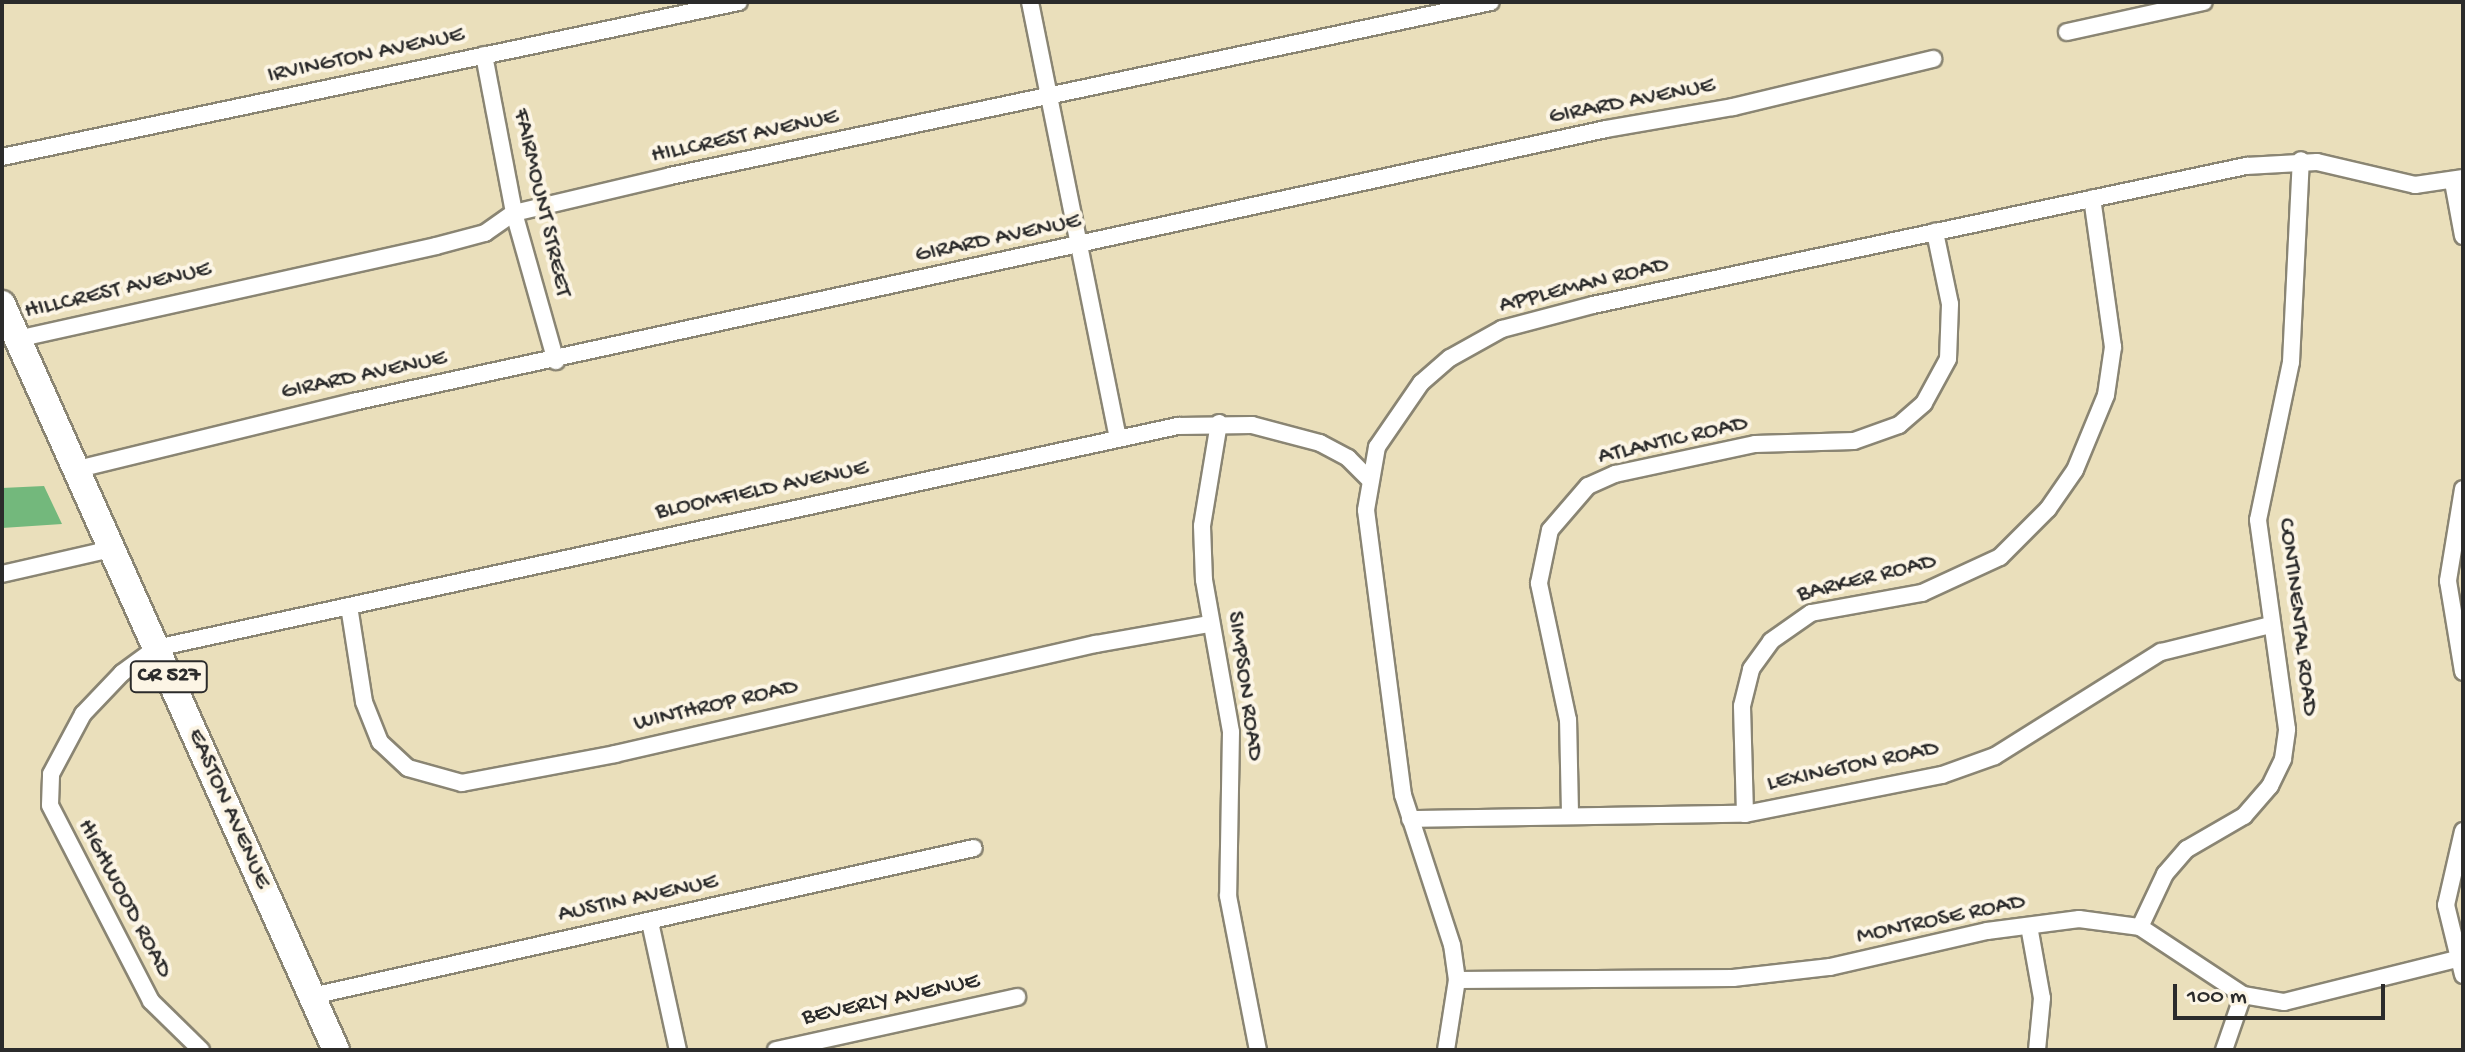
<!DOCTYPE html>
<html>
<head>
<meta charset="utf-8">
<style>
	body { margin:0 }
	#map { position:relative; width:2465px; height:1052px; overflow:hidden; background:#eadfbb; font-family:"Gochi Hand",sans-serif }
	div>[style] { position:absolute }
	.forest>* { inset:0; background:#73b87c }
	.roads { filter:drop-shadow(2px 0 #8a8573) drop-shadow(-2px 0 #8a8573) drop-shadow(0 2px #8a8573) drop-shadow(0 -2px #8a8573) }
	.minor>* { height:16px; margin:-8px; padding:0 8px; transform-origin:8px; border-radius:8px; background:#fff }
	.primary>* { height:26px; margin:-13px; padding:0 13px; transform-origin:13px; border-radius:13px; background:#fff }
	span { translate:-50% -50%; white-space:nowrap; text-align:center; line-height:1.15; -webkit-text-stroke:8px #fcf5e5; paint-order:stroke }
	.shield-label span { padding:2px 6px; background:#fcf5e5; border:2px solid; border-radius:6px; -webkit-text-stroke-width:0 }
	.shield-label { font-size:22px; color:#2b2b2b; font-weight:700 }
	.street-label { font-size:24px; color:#2b2b2b }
	.frame { position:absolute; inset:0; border:4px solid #2b2b2b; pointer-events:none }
	.scale { position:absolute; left:2173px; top:984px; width:212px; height:36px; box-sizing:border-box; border:4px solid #2b2b2b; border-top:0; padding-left:10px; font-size:24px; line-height:28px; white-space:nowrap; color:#2b2b2b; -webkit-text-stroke:6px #fcf5e5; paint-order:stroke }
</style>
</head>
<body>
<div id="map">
	<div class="forest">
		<div style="clip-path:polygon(44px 486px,62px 524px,2px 528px,2px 488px)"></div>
	</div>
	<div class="roads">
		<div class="minor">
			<div style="left:1030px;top:2px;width:444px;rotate:78.6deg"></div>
			<div style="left:2067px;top:32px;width:140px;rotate:-12.4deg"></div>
			<div style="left:484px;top:55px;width:161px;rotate:79.2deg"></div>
			<div style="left:514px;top:213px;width:154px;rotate:74.2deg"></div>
			<div style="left:2px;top:157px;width:753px;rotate:-11.88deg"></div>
			<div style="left:2453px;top:182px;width:55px;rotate:79.5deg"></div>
			<div style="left:17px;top:339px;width:429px;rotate:-12.5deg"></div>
			<div style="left:436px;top:246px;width:51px;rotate:-14.9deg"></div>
			<div style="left:485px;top:233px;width:35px;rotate:-35deg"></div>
			<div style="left:514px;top:213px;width:160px;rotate:-13.3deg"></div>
			<div style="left:670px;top:176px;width:839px;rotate:-11.97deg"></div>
			<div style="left:1219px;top:423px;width:104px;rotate:99.4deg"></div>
			<div style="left:1202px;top:526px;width:54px;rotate:87.9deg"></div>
			<div style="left:1204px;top:580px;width:154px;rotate:79.9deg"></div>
			<div style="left:1231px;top:732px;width:164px;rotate:91deg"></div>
			<div style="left:1228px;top:896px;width:157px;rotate:79deg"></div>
			<div style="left:74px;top:470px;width:287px;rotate:-13.7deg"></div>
			<div style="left:353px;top:402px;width:1282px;rotate:-12.29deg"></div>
			<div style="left:1606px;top:129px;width:129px;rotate:-9.8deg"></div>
			<div style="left:1733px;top:107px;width:206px;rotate:-13.5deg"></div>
			<div style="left:2463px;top:489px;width:93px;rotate:99.3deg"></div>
			<div style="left:2448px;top:581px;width:92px;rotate:80.6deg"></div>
			<div style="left:2px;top:574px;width:112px;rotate:-12.9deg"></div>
			<div style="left:349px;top:606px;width:97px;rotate:81.1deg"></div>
			<div style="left:364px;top:702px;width:43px;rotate:68.2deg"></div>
			<div style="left:380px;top:742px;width:38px;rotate:43deg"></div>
			<div style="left:408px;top:768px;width:56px;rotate:15.5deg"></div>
			<div style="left:462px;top:783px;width:156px;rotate:-10.7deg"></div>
			<div style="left:615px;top:754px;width:493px;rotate:-12.9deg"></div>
			<div style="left:1096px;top:644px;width:116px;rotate:-10deg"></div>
			<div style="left:1570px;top:813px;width:93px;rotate:-91.2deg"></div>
			<div style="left:1568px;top:720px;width:140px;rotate:-102deg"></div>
			<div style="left:1539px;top:583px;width:54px;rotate:-78.3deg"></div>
			<div style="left:1550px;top:530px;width:58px;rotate:-49.2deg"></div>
			<div style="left:1588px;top:486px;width:30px;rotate:-24deg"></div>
			<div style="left:1615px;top:474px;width:143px;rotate:-12.1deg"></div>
			<div style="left:1755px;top:444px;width:99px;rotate:-1.7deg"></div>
			<div style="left:1854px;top:441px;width:48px;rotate:-19.6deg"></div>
			<div style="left:1899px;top:425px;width:33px;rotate:-41deg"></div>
			<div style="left:1924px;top:403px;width:50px;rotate:-61.4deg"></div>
			<div style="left:1948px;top:359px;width:55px;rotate:-87.9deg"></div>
			<div style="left:1950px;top:304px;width:74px;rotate:-101.8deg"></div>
			<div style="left:1745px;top:814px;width:108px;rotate:-91.6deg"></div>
			<div style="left:1742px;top:706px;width:38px;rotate:-76deg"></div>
			<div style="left:1751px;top:669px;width:34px;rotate:-54deg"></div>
			<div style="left:1771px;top:641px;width:49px;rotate:-35deg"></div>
			<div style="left:1811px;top:613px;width:113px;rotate:-10.2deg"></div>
			<div style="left:1922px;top:593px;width:86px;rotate:-24.8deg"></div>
			<div style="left:2000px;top:557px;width:68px;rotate:-45deg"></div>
			<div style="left:2048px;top:509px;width:47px;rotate:-55.3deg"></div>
			<div style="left:2075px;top:470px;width:81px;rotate:-67.5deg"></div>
			<div style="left:2106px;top:395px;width:49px;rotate:-81.7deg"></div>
			<div style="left:2113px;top:347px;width:150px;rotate:-98deg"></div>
			<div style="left:1410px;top:819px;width:335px;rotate:-0.9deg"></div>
			<div style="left:1745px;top:814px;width:201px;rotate:-11.2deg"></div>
			<div style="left:1942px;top:775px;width:56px;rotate:-19.7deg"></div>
			<div style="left:1995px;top:756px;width:196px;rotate:-32.1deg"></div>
			<div style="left:2161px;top:652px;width:112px;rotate:-13.9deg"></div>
			<div style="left:2463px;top:831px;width:76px;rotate:102.9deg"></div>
			<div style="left:2446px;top:905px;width:72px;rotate:76.3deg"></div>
			<div style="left:650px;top:922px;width:131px;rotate:77.7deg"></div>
			<div style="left:2029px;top:926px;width:73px;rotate:79.8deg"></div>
			<div style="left:2042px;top:998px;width:52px;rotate:95.5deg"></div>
			<div style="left:2140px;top:927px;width:59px;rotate:-64.7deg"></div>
			<div style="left:2165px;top:874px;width:33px;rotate:-49deg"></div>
			<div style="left:2187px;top:849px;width:66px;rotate:-30.1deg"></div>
			<div style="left:2244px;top:816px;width:40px;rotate:-49deg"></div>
			<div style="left:2270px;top:786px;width:30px;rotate:-64deg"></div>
			<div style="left:2283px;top:759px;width:30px;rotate:-82deg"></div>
			<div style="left:2287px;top:729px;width:211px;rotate:-97.9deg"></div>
			<div style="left:2258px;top:520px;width:161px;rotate:-78.2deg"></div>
			<div style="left:2291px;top:362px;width:202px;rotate:-87.2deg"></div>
			<div style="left:1457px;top:980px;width:276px;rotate:-0.4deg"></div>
			<div style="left:1733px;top:978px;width:98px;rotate:-6.5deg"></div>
			<div style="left:1830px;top:967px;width:161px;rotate:-12.9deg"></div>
			<div style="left:1987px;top:931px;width:93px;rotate:-7.4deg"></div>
			<div style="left:2079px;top:919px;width:62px;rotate:7.5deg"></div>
			<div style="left:2140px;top:927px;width:123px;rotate:33.4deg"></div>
			<div style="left:2243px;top:995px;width:42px;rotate:9.7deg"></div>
			<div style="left:2284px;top:1002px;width:177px;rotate:-14deg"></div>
			<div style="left:312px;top:996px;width:678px;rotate:-12.6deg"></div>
			<div style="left:201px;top:1050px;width:70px;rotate:-135.6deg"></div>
			<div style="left:151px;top:1001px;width:220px;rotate:-117.3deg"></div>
			<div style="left:50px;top:805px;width:31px;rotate:-88deg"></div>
			<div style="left:51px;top:774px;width:68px;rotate:-61.9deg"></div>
			<div style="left:83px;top:714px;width:57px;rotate:-46.4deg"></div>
			<div style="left:122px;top:673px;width:42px;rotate:-36.3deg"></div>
			<div style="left:156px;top:648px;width:1046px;rotate:-12.26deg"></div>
			<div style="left:1178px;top:426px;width:74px;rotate:-0.8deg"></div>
			<div style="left:1252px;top:425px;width:70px;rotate:14.8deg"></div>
			<div style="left:1320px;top:443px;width:32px;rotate:28deg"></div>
			<div style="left:1348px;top:458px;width:28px;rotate:45deg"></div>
			<div style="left:776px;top:1050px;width:247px;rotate:-12.4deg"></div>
			<div style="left:1446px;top:1050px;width:71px;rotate:-81.1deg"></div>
			<div style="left:1457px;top:980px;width:35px;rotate:-98deg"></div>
			<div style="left:1452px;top:945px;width:158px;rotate:-108.1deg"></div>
			<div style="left:1403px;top:795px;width:287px;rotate:-97.4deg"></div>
			<div style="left:1366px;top:510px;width:64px;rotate:-80.1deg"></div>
			<div style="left:1377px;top:447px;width:78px;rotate:-55.5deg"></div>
			<div style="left:1421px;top:383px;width:38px;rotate:-41deg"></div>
			<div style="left:1450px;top:358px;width:60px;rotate:-29.1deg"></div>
			<div style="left:1502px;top:329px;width:94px;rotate:-14.8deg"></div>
			<div style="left:1593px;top:305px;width:668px;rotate:-12.02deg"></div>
			<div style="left:2246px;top:166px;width:71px;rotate:-3.2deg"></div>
			<div style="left:2317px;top:162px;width:101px;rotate:13.2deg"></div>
			<div style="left:2415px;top:185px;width:49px;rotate:-8.3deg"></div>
			<div style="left:2224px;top:1050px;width:58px;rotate:-70.9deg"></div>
		</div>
		<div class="primary">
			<div style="left:2px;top:304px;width:817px;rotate:65.88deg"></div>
		</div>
	</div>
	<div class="shield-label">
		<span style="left:169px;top:677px">CR 527</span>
	</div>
	<div class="street-label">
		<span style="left:366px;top:56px;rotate:-12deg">IRVINGTON AVENUE</span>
		<span style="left:1632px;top:102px;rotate:-11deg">GIRARD AVENUE</span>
		<span style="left:745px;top:137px;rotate:-12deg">HILLCREST AVENUE</span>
		<span style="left:541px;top:203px;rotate:77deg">FAIRMOUNT STREET</span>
		<span style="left:998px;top:239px;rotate:-12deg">GIRARD AVENUE</span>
		<span style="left:1584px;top:286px;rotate:-14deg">APPLEMAN ROAD</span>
		<span style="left:118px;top:291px;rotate:-13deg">HILLCREST AVENUE</span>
		<span style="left:364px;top:376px;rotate:-12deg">GIRARD AVENUE</span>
		<span style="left:1673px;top:441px;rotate:-13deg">ATLANTIC ROAD</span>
		<span style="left:762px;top:491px;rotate:-12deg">BLOOMFIELD AVENUE</span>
		<span style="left:1867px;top:579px;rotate:-14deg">BARKER ROAD</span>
		<span style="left:2297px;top:617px;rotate:83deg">CONTINENTAL ROAD</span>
		<span style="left:1244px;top:686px;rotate:82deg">SIMPSON ROAD</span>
		<span style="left:716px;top:706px;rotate:-13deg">WINTHROP ROAD</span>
		<span style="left:1853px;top:767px;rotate:-12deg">LEXINGTON ROAD</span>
		<span style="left:228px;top:809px;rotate:66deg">EASTON AVENUE</span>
		<span style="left:124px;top:899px;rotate:62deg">HIGHWOOD ROAD</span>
		<span style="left:638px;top:899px;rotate:-12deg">AUSTIN AVENUE</span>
		<span style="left:1941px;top:920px;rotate:-12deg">MONTROSE ROAD</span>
		<span style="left:891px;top:1000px;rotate:-12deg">BEVERLY AVENUE</span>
	</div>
	<div class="frame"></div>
	<div class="scale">100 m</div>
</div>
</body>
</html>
